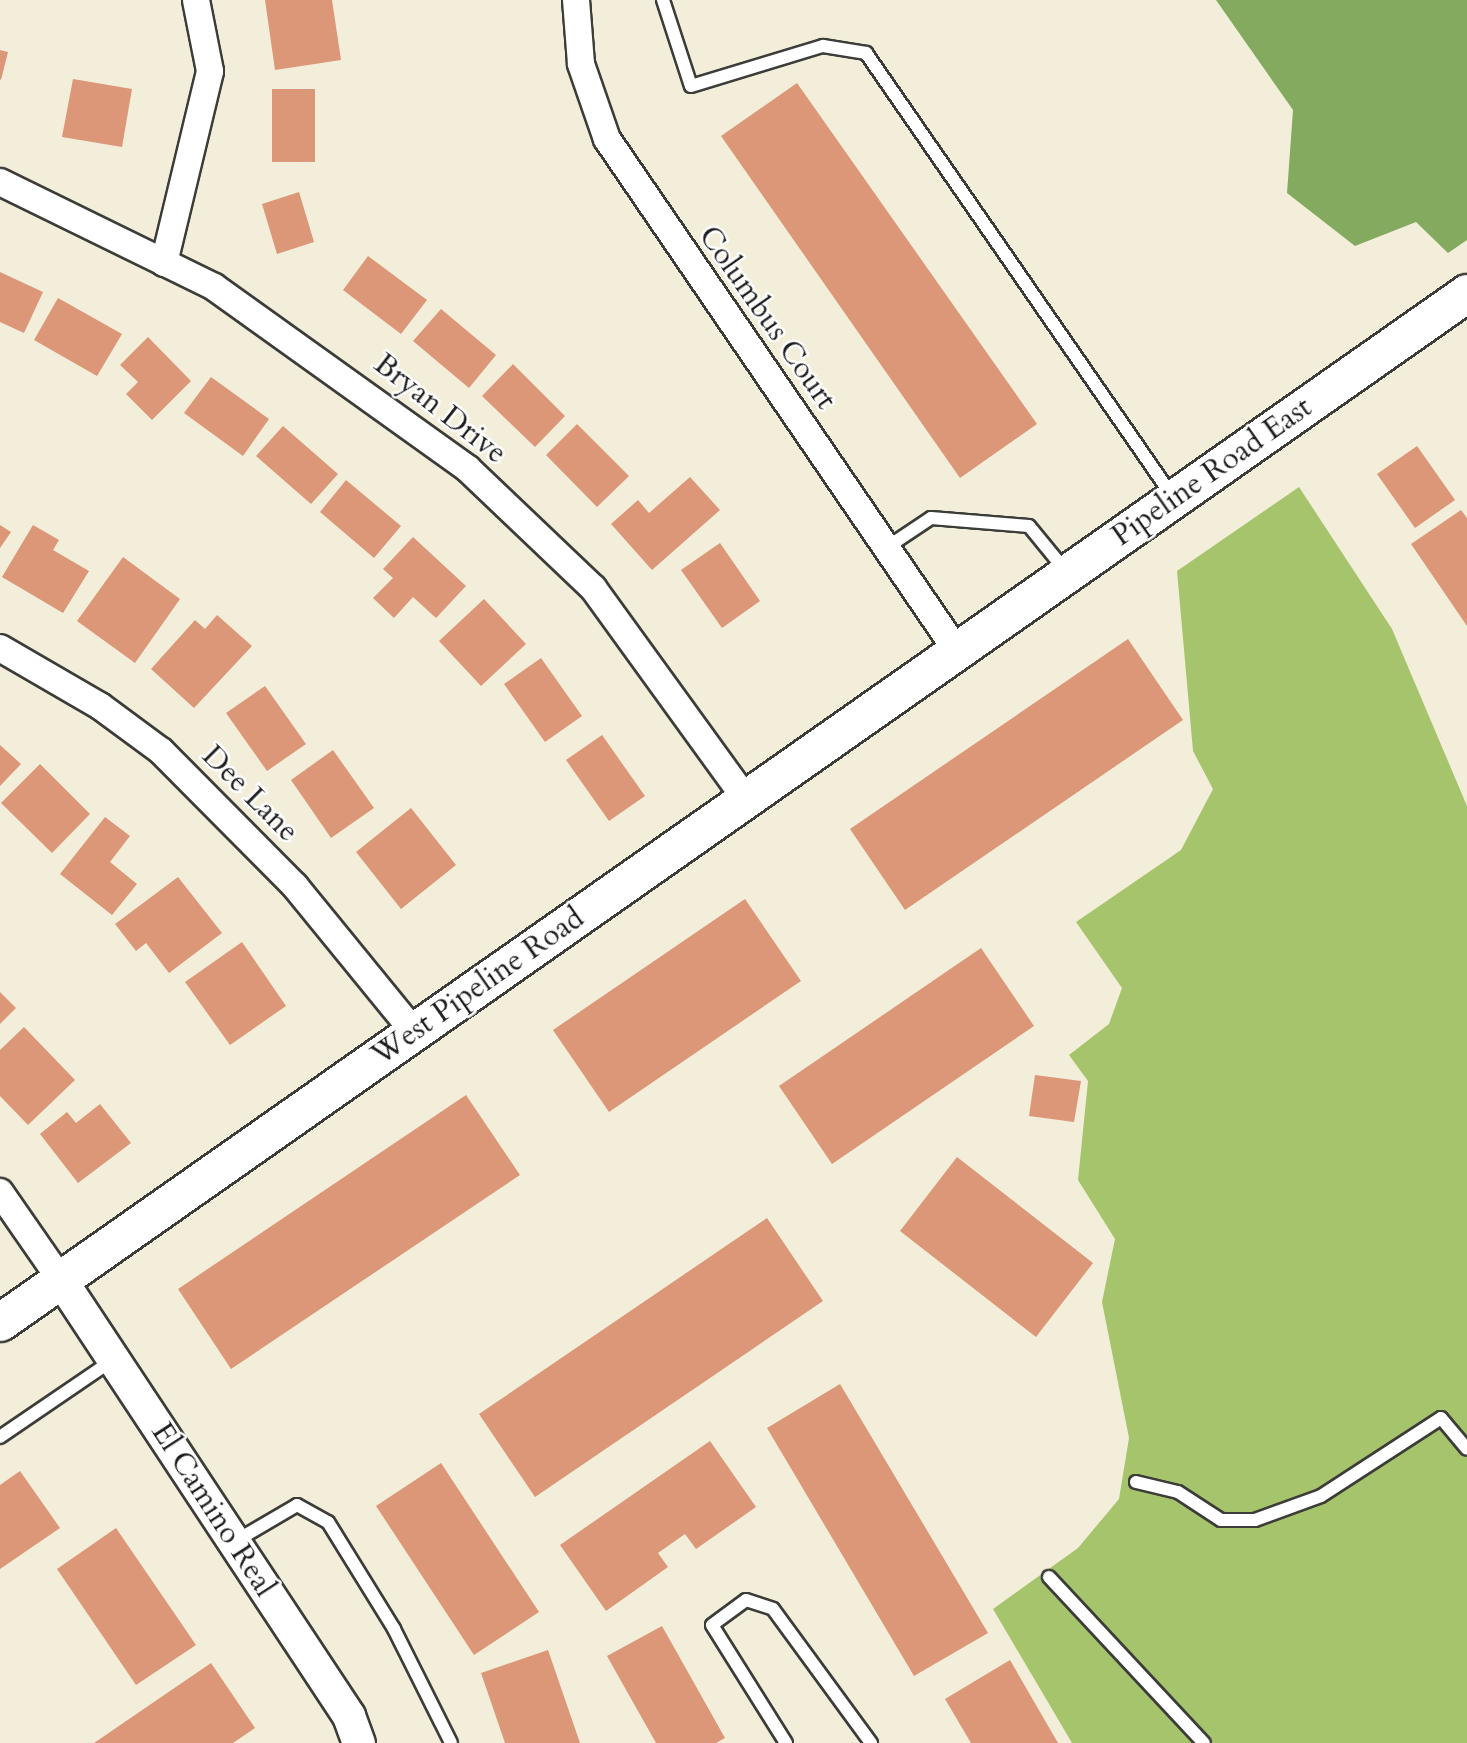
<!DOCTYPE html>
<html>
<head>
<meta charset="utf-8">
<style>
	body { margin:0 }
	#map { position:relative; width:1467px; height:1743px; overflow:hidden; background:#f3eeda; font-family:Cardo,serif }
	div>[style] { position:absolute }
	.green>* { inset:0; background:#a6c46c }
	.forest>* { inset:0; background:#84aa60 }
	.building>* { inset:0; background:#db9777 }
	.roads { filter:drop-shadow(2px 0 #3c3c38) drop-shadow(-2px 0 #3c3c38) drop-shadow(0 2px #3c3c38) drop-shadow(0 -2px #3c3c38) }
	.service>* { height:12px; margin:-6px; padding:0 6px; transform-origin:6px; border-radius:6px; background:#fff }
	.minor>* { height:26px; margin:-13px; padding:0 13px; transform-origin:13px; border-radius:13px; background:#fff }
	.tertiary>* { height:32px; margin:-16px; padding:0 16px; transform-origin:16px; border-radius:16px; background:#fff }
	.secondary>* { height:37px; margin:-18.5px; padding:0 18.5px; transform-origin:18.5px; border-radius:18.5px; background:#fff }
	span { translate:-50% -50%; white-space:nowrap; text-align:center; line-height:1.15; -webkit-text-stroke:5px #fff; paint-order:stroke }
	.street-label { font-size:30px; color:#1c1c1c }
</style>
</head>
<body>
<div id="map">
	<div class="green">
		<div style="clip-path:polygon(1299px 487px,1392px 629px,1467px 806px,1467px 1743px,1072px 1743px,993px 1609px,1078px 1548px,1119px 1499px,1129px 1438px,1102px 1302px,1115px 1239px,1078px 1180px,1088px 1081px,1069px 1055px,1109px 1024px,1122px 988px,1076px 922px,1181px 850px,1213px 789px,1193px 751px,1177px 571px)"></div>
	</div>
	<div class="forest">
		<div style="clip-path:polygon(1216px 0,1467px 0,1467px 240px,1448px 253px,1416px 222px,1355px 246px,1287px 193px,1293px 110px)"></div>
	</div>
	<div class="building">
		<div style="clip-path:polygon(265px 0,332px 0,341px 60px,275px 70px)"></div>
		<div style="clip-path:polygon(0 50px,8px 52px,1px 80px,0 79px)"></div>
		<div style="clip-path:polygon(73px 79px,132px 89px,122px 147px,62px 137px)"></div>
		<div style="clip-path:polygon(797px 83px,1037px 424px,960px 478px,721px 136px)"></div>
		<div style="clip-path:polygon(272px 89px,315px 89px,315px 162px,272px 162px)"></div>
		<div style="clip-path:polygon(299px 192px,314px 242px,277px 254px,262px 204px)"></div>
		<div style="clip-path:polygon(368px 256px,427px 300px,401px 334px,343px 290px)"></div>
		<div style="clip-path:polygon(0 272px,43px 292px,24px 333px,0 322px)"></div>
		<div style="clip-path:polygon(58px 298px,122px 334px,97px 376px,34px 340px)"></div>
		<div style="clip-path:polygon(441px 309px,496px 355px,469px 388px,413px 341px)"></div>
		<div style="clip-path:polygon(148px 337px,191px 381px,152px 420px,126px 394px,138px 382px,120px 365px)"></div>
		<div style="clip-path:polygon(513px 364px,565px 416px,535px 447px,482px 396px)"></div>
		<div style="clip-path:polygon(211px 377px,269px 419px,243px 456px,184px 413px)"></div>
		<div style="clip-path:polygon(577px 424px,629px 476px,597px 507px,546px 455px)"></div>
		<div style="clip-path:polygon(283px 426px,338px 474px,311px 504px,256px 456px)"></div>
		<div style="clip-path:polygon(1417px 446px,1455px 500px,1415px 528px,1377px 474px)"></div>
		<div style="clip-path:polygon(690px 477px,720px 510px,652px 570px,611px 524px,638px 500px,649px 513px)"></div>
		<div style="clip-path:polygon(346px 480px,401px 526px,374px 558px,320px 512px)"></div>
		<div style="clip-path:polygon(1461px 510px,1467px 518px,1467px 626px,1411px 544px)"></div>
		<div style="clip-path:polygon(0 525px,11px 532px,0 548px)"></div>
		<div style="clip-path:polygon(33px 525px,59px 540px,53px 550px,89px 571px,63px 613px,2px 577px)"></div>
		<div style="clip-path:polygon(413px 537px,466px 586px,436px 618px,413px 597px,394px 618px,373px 598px,393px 578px,383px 569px)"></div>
		<div style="clip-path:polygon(720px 543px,760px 601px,722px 628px,681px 570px)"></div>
		<div style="clip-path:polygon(123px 557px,180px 599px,135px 663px,77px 621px)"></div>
		<div style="clip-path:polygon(484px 599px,526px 644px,481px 686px,439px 641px)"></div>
		<div style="clip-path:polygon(217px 615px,252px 646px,194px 708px,151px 669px,195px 620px,205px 629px)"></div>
		<div style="clip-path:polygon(1128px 639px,1183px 720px,905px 910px,850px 829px)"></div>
		<div style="clip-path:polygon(541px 658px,582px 716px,545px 742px,504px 684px)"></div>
		<div style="clip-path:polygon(265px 686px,306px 744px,267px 771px,226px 713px)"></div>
		<div style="clip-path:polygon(602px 735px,645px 796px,609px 821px,566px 760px)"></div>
		<div style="clip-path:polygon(0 745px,21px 764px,0 786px)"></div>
		<div style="clip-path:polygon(333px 750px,374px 808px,331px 838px,291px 780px)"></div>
		<div style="clip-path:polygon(40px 764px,90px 814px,52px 853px,1px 803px)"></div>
		<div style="clip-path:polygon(411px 808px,456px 865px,401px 909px,356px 852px)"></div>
		<div style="clip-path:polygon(105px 817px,130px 836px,110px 862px,137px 884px,112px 915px,60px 874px)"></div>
		<div style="clip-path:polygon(178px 877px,222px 933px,169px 973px,146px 943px,136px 951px,115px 924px)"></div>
		<div style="clip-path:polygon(745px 899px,801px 981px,609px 1112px,553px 1030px)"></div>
		<div style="clip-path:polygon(242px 942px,286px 1006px,230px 1045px,185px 982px)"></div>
		<div style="clip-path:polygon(981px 948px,1034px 1026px,832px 1164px,779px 1086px)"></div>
		<div style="clip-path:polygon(0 992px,16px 1008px,0 1024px)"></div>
		<div style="clip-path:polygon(24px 1027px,75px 1080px,28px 1125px,0 1096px,0 1050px)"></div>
		<div style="clip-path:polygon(1035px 1075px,1081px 1081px,1074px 1122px,1029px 1116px)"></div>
		<div style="clip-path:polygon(466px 1095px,520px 1175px,231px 1369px,178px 1289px)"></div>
		<div style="clip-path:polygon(100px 1104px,131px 1143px,78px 1183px,40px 1134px,67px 1112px,76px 1123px)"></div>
		<div style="clip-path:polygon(957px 1157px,1093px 1263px,1036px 1337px,900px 1231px)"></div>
		<div style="clip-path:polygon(767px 1218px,823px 1301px,535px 1497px,479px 1414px)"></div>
		<div style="clip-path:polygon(840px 1384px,988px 1633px,914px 1676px,767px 1428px)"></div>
		<div style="clip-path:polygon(710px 1441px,756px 1507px,696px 1549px,685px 1534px,658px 1553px,668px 1567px,606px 1611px,560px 1545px)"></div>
		<div style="clip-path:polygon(441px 1463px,539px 1612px,474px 1655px,376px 1506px)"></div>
		<div style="clip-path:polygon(20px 1471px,60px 1528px,0 1569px,0 1485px)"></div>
		<div style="clip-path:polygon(116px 1528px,196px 1645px,136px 1685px,57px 1569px)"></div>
		<div style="clip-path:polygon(662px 1626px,725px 1738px,716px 1743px,656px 1743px,607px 1656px)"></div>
		<div style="clip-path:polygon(548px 1650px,580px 1743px,505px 1743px,481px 1673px)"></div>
		<div style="clip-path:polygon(1010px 1660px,1058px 1743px,971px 1743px,945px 1699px)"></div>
		<div style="clip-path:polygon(211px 1663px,255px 1728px,233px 1743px,94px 1743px)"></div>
	</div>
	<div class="roads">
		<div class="service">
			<div style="left:663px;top:0;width:90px;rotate:72deg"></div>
			<div style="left:691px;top:86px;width:138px;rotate:-16.9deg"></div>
			<div style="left:823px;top:46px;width:44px;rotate:9.2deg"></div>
			<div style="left:866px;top:53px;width:540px;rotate:55.34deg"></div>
			<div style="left:886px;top:548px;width:54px;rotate:-33.7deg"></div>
			<div style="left:931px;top:518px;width:98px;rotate:4.7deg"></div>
			<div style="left:1029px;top:526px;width:57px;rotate:50.7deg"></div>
			<div style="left:0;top:1437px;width:137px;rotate:-34.3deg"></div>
			<div style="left:1136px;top:1482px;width:43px;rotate:13.4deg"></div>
			<div style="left:1178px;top:1492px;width:51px;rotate:33.1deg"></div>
			<div style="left:1221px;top:1520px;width:34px"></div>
			<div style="left:1255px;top:1520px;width:70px;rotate:-20deg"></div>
			<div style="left:1321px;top:1496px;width:143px;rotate:-33deg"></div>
			<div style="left:1441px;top:1418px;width:40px;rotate:50deg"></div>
			<div style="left:234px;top:1542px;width:73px;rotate:-30.4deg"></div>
			<div style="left:297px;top:1505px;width:35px;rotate:29deg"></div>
			<div style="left:328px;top:1522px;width:126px;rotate:58.3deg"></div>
			<div style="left:394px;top:1629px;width:127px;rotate:63.4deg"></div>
			<div style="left:1049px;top:1577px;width:227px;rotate:47deg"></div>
			<div style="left:786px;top:1743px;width:139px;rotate:-122.1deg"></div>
			<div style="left:712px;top:1625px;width:42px;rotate:-36.3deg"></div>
			<div style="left:746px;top:1600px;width:28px;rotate:18deg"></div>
			<div style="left:773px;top:1609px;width:166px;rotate:53.8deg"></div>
		</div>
		<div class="minor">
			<div style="left:576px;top:0;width:64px;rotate:85.5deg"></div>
			<div style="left:581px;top:64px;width:79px;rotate:70.9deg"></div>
			<div style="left:607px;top:139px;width:620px;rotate:55.64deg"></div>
			<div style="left:0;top:182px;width:238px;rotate:26.1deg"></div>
			<div style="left:214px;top:287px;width:312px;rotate:35.6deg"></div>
			<div style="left:468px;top:469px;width:173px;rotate:43.6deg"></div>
			<div style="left:593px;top:588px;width:261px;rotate:54.1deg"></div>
			<div style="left:164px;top:263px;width:197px;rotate:-76.5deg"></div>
			<div style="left:210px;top:71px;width:72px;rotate:-101.2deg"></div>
			<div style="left:0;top:648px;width:116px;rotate:30.1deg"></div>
			<div style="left:100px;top:706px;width:76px;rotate:36.4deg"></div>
			<div style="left:161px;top:751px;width:190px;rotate:45.2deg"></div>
			<div style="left:295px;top:886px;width:188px;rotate:50.8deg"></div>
			<div style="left:0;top:1192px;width:107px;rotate:55.3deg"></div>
		</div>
		<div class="tertiary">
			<div style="left:61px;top:1280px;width:523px;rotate:56.55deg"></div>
			<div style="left:349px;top:1716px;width:29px;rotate:70deg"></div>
		</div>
		<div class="secondary">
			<div style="left:0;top:1322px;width:1792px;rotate:-35.05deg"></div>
		</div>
	</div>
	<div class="street-label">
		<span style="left:767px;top:318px;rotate:55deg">Columbus Court</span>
		<span style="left:440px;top:409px;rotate:38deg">Bryan Drive</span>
		<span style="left:1212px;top:472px;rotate:-35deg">Pipeline Road East</span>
		<span style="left:250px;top:794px;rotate:45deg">Dee Lane</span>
		<span style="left:478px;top:987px;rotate:-35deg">West Pipeline Road</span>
		<span style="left:213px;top:1510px;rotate:57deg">El Camino Real</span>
	</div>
</div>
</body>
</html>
